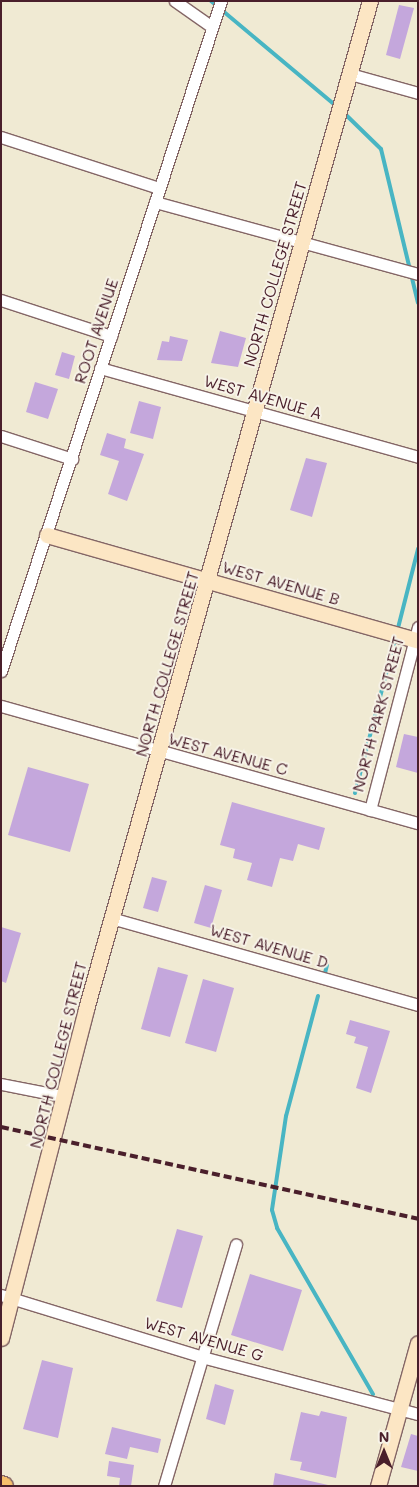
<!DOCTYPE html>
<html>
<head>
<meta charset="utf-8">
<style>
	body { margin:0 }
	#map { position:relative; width:419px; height:1487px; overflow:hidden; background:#f0ead3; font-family:Mali,sans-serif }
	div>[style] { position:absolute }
	.stream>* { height:4px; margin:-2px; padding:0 2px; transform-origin:2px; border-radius:2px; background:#48b5c3 }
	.building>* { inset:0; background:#c4a7dc }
	.roads { filter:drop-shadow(1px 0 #846666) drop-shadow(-1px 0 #846666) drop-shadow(0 1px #846666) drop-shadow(0 -1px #846666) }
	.street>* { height:11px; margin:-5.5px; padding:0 5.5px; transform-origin:5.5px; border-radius:5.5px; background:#fff }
	.secondary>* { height:15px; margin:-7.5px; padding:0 7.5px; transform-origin:7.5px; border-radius:7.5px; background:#fce6c4 }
	.primary>* { height:18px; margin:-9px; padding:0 9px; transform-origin:9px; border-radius:9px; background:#f7c06c }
	.rail>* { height:4px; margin-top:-2px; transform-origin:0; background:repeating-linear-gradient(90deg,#4a1f2b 0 8px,transparent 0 12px) }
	span { translate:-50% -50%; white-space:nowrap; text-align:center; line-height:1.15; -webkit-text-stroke:4px #f7f3e8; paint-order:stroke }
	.street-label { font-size:16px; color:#4a1f2b }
	.frame { position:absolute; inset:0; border:2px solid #4a1f2b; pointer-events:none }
	.north { position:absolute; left:359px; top:1427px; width:50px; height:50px; -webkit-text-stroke:4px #f7f3e8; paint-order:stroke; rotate:0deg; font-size:14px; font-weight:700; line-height:20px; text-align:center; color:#4a1f2b }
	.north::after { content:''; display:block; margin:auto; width:18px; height:22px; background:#4a1f2b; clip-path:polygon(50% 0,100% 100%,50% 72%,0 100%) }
</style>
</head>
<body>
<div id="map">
	<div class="stream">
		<div style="left:211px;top:1px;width:163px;rotate:40deg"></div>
		<div style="left:343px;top:112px;width:53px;rotate:44.2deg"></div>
		<div style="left:381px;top:149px;width:158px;rotate:76.5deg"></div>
		<div style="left:397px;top:632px;width:86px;rotate:-75.8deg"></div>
		<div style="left:355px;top:793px;width:159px;rotate:-75.4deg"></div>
		<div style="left:325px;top:973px;width:8px;rotate:-76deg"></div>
		<div style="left:318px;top:996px;width:124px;rotate:104.9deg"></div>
		<div style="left:286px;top:1116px;width:95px;rotate:98.5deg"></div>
		<div style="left:272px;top:1210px;width:19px;rotate:74deg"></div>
		<div style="left:277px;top:1228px;width:192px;rotate:60deg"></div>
	</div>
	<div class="building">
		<div style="clip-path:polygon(399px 5px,414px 8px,400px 59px,386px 55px)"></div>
		<div style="clip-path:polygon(220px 331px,246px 338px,238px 367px,211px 363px)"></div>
		<div style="clip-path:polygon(170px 336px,188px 340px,182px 361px,157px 360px,162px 341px,169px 342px)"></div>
		<div style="clip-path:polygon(62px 352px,75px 356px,69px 379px,55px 375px)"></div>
		<div style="clip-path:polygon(35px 382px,58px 389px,48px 419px,26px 412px)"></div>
		<div style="clip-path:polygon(139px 401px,161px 407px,153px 439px,130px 433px)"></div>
		<div style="clip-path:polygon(107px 433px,126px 439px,124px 448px,144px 454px,127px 501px,108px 494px,119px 461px,100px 455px)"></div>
		<div style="clip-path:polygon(306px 458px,327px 463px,312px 517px,290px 510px)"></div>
		<div style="clip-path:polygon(404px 734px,418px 737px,418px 773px,396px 767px)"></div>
		<div style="clip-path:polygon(28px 767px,89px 784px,70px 852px,8px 835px)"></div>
		<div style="clip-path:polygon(232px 802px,325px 828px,319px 850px,298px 844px,293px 861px,280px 858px,272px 887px,247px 880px,252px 863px,233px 858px,235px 849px,220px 845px)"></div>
		<div style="clip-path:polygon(152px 877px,167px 881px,158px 912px,143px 908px)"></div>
		<div style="clip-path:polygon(205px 885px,222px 890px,211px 928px,194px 923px)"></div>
		<div style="clip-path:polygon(1px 927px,21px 933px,6px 983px,1px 981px)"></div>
		<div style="clip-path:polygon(158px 967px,188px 975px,170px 1037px,141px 1029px)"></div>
		<div style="clip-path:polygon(203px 979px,234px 988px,216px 1052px,185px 1043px)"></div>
		<div style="clip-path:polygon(350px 1020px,390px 1031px,371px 1093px,356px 1088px,368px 1047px,354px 1043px,356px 1037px,346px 1034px)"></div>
		<div style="clip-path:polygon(177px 1229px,203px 1236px,182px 1308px,156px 1301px)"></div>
		<div style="clip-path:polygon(250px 1274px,302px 1290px,283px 1351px,231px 1335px)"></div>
		<div style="clip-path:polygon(42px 1360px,73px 1368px,58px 1438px,23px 1429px)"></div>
		<div style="clip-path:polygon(215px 1384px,234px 1390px,225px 1425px,206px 1419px)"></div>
		<div style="clip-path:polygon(321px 1411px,347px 1417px,336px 1478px,300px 1470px,302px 1462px,290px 1460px,301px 1412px,319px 1416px)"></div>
		<div style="clip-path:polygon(112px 1427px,161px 1439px,158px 1453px,130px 1447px,127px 1459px,105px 1454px)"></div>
		<div style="clip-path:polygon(411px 1434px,418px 1436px,418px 1471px,401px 1467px)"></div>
		<div style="clip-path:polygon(109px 1461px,134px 1465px,131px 1486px,119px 1486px,120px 1478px,107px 1476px)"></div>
		<div style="clip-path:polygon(275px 1473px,328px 1485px,328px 1486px,273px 1486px)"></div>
	</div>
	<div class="roads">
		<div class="street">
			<div style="left:175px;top:1px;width:45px;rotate:35.1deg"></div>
			<div style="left:350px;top:74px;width:71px;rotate:15.6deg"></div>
			<div style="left:1px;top:137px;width:166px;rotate:17.9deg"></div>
			<div style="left:155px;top:202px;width:273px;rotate:15.3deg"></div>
			<div style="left:1px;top:300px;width:116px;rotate:18.1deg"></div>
			<div style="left:100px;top:368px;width:330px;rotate:15.6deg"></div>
			<div style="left:1px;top:436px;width:75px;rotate:17.9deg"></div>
			<div style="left:1px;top:671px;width:705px;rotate:-71.82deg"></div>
			<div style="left:1px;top:706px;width:433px;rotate:15.7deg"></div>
			<div style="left:370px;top:810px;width:189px;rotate:-75.3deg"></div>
			<div style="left:111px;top:918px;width:319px;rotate:15.8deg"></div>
			<div style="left:1px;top:1084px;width:62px;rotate:11.1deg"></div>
			<div style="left:1px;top:1295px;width:210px;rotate:17.1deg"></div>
			<div style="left:202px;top:1357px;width:223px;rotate:14.8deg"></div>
			<div style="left:164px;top:1486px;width:252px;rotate:-73.4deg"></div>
		</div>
		<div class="secondary">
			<div style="left:47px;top:535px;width:386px;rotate:15.9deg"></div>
			<div style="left:1px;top:1338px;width:340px;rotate:-75.5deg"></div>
			<div style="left:86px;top:1009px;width:1047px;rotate:-74.27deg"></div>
			<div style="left:378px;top:1486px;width:148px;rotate:-74.4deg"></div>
		</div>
		<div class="primary">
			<div style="left:1px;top:1485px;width:3px;rotate:18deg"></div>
		</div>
	</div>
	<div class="rail">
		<div style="left:1px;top:1127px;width:427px;rotate:12.4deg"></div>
	</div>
	<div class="street-label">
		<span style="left:275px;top:274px;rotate:-74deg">NORTH COLLEGE STREET</span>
		<span style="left:96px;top:331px;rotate:-72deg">ROOT AVENUE</span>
		<span style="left:263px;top:397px;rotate:16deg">WEST AVENUE A</span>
		<span style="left:281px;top:583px;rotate:16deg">WEST AVENUE B</span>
		<span style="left:167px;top:664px;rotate:-74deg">NORTH COLLEGE STREET</span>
		<span style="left:378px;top:714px;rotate:-75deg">NORTH PARK STREET</span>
		<span style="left:228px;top:754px;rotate:15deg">WEST AVENUE C</span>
		<span style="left:269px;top:946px;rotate:16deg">WEST AVENUE D</span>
		<span style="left:58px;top:1055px;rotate:-76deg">NORTH COLLEGE STREET</span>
		<span style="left:204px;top:1339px;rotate:16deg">WEST AVENUE G</span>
	</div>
	<div class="frame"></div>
	<div class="north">N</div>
</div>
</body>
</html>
